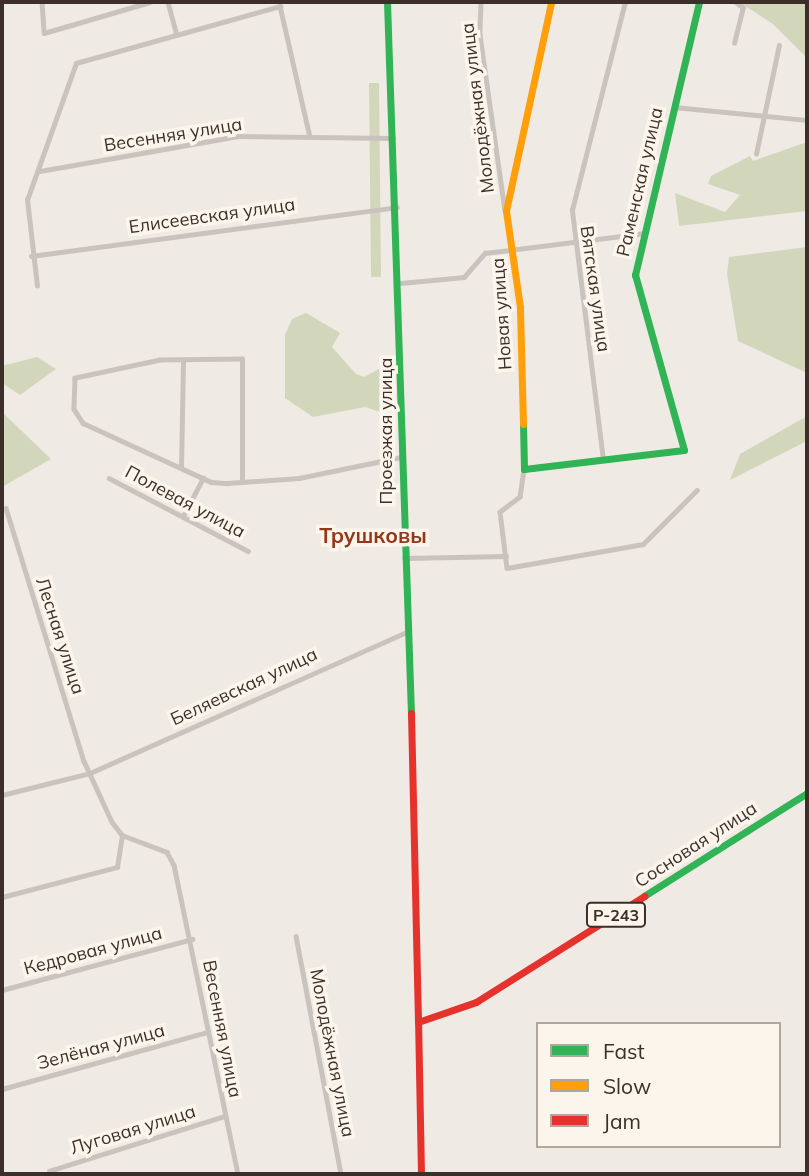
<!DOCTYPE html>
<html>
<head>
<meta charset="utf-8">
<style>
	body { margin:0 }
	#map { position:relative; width:809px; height:1176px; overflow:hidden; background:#f0eae4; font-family:Mulish,sans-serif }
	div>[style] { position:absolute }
	.green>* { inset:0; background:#d2d7bc }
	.street>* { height:4.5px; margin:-2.25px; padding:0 2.25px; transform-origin:2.25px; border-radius:2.25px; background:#cac3bd }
	.fast>* { height:7px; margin:-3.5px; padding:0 3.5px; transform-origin:3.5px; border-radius:3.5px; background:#30b455 }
	.slow>* { height:7px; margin:-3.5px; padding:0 3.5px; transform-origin:3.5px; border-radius:3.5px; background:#ff9f0a }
	.jam>* { height:7px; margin:-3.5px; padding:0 3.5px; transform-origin:3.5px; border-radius:3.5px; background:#e5322d }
	span { translate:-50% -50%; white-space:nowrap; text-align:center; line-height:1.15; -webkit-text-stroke:7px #fcf5ec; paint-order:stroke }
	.shield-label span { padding:2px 5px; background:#fcf5ec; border:2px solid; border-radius:5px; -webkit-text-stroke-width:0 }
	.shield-label { font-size:16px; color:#3c2f29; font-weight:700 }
	.street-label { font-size:18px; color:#3c2f29 }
	.quarter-label { font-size:21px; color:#953619; font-weight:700 }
	.frame { position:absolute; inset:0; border:4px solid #3c2f29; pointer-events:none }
	.legend { position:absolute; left:536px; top:1022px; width:245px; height:126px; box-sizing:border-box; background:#fcf5ec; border:2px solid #afa69e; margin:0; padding:9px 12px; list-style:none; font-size:21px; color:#3c2f29 }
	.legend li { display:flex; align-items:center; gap:14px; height:35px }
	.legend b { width:35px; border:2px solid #afa69e }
</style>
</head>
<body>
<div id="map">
	<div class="green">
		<div style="clip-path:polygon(739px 2px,807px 2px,807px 58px,773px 24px)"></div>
		<div style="clip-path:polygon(369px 83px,379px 83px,381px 277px,371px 277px)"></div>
		<div style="clip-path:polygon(807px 142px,807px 211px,679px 226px,675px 193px,725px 212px,740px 195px,708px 184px,711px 176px,750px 156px,753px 161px)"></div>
		<div style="clip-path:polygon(807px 247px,807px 373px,738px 341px,727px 274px,729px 257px)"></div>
		<div style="clip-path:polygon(306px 313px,340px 333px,332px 347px,356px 374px,364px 377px,383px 367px,384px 413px,365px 407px,313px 417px,285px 398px,285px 335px,292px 319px)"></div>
		<div style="clip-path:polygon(37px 357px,56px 369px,20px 395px,2px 383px,2px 366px)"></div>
		<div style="clip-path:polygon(2px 412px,51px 459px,2px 487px)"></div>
		<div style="clip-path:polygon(807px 416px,807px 441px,730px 480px,740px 454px)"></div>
	</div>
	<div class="street">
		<div style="left:42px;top:2px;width:31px;rotate:86deg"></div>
		<div style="left:44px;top:33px;width:110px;rotate:-16.3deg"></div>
		<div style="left:168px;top:2px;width:34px;rotate:75deg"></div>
		<div style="left:481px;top:2px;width:33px;rotate:92deg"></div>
		<div style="left:480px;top:35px;width:177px;rotate:81.9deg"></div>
		<div style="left:734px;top:43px;width:36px;rotate:-76deg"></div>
		<div style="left:743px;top:8px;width:10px;rotate:-143deg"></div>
		<div style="left:674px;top:107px;width:134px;rotate:5.6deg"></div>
		<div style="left:756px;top:154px;width:111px;rotate:-78.1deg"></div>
		<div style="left:40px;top:171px;width:201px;rotate:-10deg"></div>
		<div style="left:238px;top:136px;width:155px;rotate:0.7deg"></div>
		<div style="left:31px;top:256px;width:369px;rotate:-7.6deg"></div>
		<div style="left:401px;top:283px;width:63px;rotate:-5.4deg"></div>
		<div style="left:464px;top:277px;width:32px;rotate:-49deg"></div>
		<div style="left:485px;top:253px;width:161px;rotate:-7.1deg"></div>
		<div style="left:37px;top:286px;width:87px;rotate:-96.6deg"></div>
		<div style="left:27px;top:200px;width:145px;rotate:-70.3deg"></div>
		<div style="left:76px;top:63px;width:212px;rotate:-15.6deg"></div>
		<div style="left:280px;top:6px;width:134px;rotate:77.1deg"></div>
		<div style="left:603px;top:460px;width:252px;rotate:-97.1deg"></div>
		<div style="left:572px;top:210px;width:215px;rotate:-75.7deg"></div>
		<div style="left:181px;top:468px;width:107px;rotate:-88.9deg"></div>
		<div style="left:524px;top:469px;width:28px;rotate:98deg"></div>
		<div style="left:520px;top:497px;width:25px;rotate:143deg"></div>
		<div style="left:500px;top:512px;width:56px;rotate:82.9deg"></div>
		<div style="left:507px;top:568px;width:138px;rotate:-10deg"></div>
		<div style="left:643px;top:544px;width:76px;rotate:-45deg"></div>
		<div style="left:109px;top:478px;width:157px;rotate:27.7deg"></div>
		<div style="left:242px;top:482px;width:123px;rotate:-90deg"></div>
		<div style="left:242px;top:359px;width:82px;rotate:179.3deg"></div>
		<div style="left:160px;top:360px;width:87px;rotate:168deg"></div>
		<div style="left:75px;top:378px;width:31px;rotate:92deg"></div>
		<div style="left:74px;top:409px;width:17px;rotate:57deg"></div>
		<div style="left:83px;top:423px;width:141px;rotate:24.7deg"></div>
		<div style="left:211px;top:482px;width:16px;rotate:4deg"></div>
		<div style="left:227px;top:483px;width:15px;rotate:-4deg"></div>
		<div style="left:242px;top:482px;width:57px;rotate:-4deg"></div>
		<div style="left:299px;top:478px;width:104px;rotate:-11.6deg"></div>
		<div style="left:6px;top:508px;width:265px;rotate:72.9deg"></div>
		<div style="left:84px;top:761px;width:67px;rotate:65.3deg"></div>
		<div style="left:112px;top:822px;width:16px;rotate:52deg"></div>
		<div style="left:122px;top:835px;width:48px;rotate:20.7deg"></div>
		<div style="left:167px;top:852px;width:15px;rotate:62deg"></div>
		<div style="left:174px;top:865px;width:316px;rotate:78.3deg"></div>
		<div style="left:183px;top:516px;width:43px;rotate:-62.2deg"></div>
		<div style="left:404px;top:558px;width:102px;rotate:-1.1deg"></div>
		<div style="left:2px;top:795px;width:91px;rotate:-14deg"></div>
		<div style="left:90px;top:773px;width:346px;rotate:-24deg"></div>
		<div style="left:2px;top:897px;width:119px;rotate:-14.6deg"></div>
		<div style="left:117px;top:867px;width:32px;rotate:-81deg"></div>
		<div style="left:296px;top:936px;width:242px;rotate:79.3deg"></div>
		<div style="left:2px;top:990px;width:197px;rotate:-15deg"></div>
		<div style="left:2px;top:1089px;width:213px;rotate:-15.5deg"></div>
		<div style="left:49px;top:1171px;width:184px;rotate:-17.4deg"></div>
	</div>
	<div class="fast">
		<div style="left:387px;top:2px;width:711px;rotate:88.07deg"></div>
		<div style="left:523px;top:424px;width:45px;rotate:88.7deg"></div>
		<div style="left:524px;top:469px;width:161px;rotate:-6.8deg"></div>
		<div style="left:684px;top:450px;width:182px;rotate:-105.6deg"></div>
		<div style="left:635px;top:275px;width:280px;rotate:-76.8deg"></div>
		<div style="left:644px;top:896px;width:193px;rotate:-32.3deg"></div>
	</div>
	<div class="slow">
		<div style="left:523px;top:424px;width:117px;rotate:-91.5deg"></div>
		<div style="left:520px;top:307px;width:97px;rotate:-98.3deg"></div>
		<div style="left:506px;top:211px;width:214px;rotate:-77.8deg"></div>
	</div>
	<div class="jam">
		<div style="left:411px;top:713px;width:309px;rotate:88.7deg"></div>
		<div style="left:421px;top:1174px;width:152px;rotate:-91.1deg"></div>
		<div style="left:418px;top:1022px;width:61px;rotate:-19deg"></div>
		<div style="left:476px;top:1002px;width:199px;rotate:-32.2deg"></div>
	</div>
	<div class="shield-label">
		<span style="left:616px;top:915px">Р-243</span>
	</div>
	<div class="street-label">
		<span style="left:478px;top:108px;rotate:-97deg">Молодёжная улица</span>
		<span style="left:173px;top:135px;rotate:-9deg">Весенняя улица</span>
		<span style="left:640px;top:182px;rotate:-77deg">Раменская улица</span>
		<span style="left:212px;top:216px;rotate:-8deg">Елисеевская улица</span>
		<span style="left:595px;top:289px;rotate:82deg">Вятская улица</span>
		<span style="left:502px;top:314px;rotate:-94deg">Новая улица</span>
		<span style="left:386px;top:431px;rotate:-90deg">Проезжая улица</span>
		<span style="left:185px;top:502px;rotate:28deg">Полевая улица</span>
		<span style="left:60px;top:636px;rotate:72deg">Лесная улица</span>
		<span style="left:244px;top:687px;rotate:-25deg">Беляевская улица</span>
		<span style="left:696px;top:845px;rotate:-33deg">Сосновая улица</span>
		<span style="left:93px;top:951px;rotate:-15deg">Кедровая улица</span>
		<span style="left:222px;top:1029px;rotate:79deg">Весенняя улица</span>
		<span style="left:101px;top:1047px;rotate:-15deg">Зелёная улица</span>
		<span style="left:332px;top:1053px;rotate:79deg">Молодёжная улица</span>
		<span style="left:133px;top:1130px;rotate:-17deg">Луговая улица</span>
	</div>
	<div class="quarter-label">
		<span style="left:373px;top:535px">Трушковы</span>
	</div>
	<div class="frame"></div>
	<ul class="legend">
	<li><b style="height:9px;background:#30b455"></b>Fast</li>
	<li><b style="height:9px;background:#ff9f0a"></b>Slow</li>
	<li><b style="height:9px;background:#e5322d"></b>Jam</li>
	</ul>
</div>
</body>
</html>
